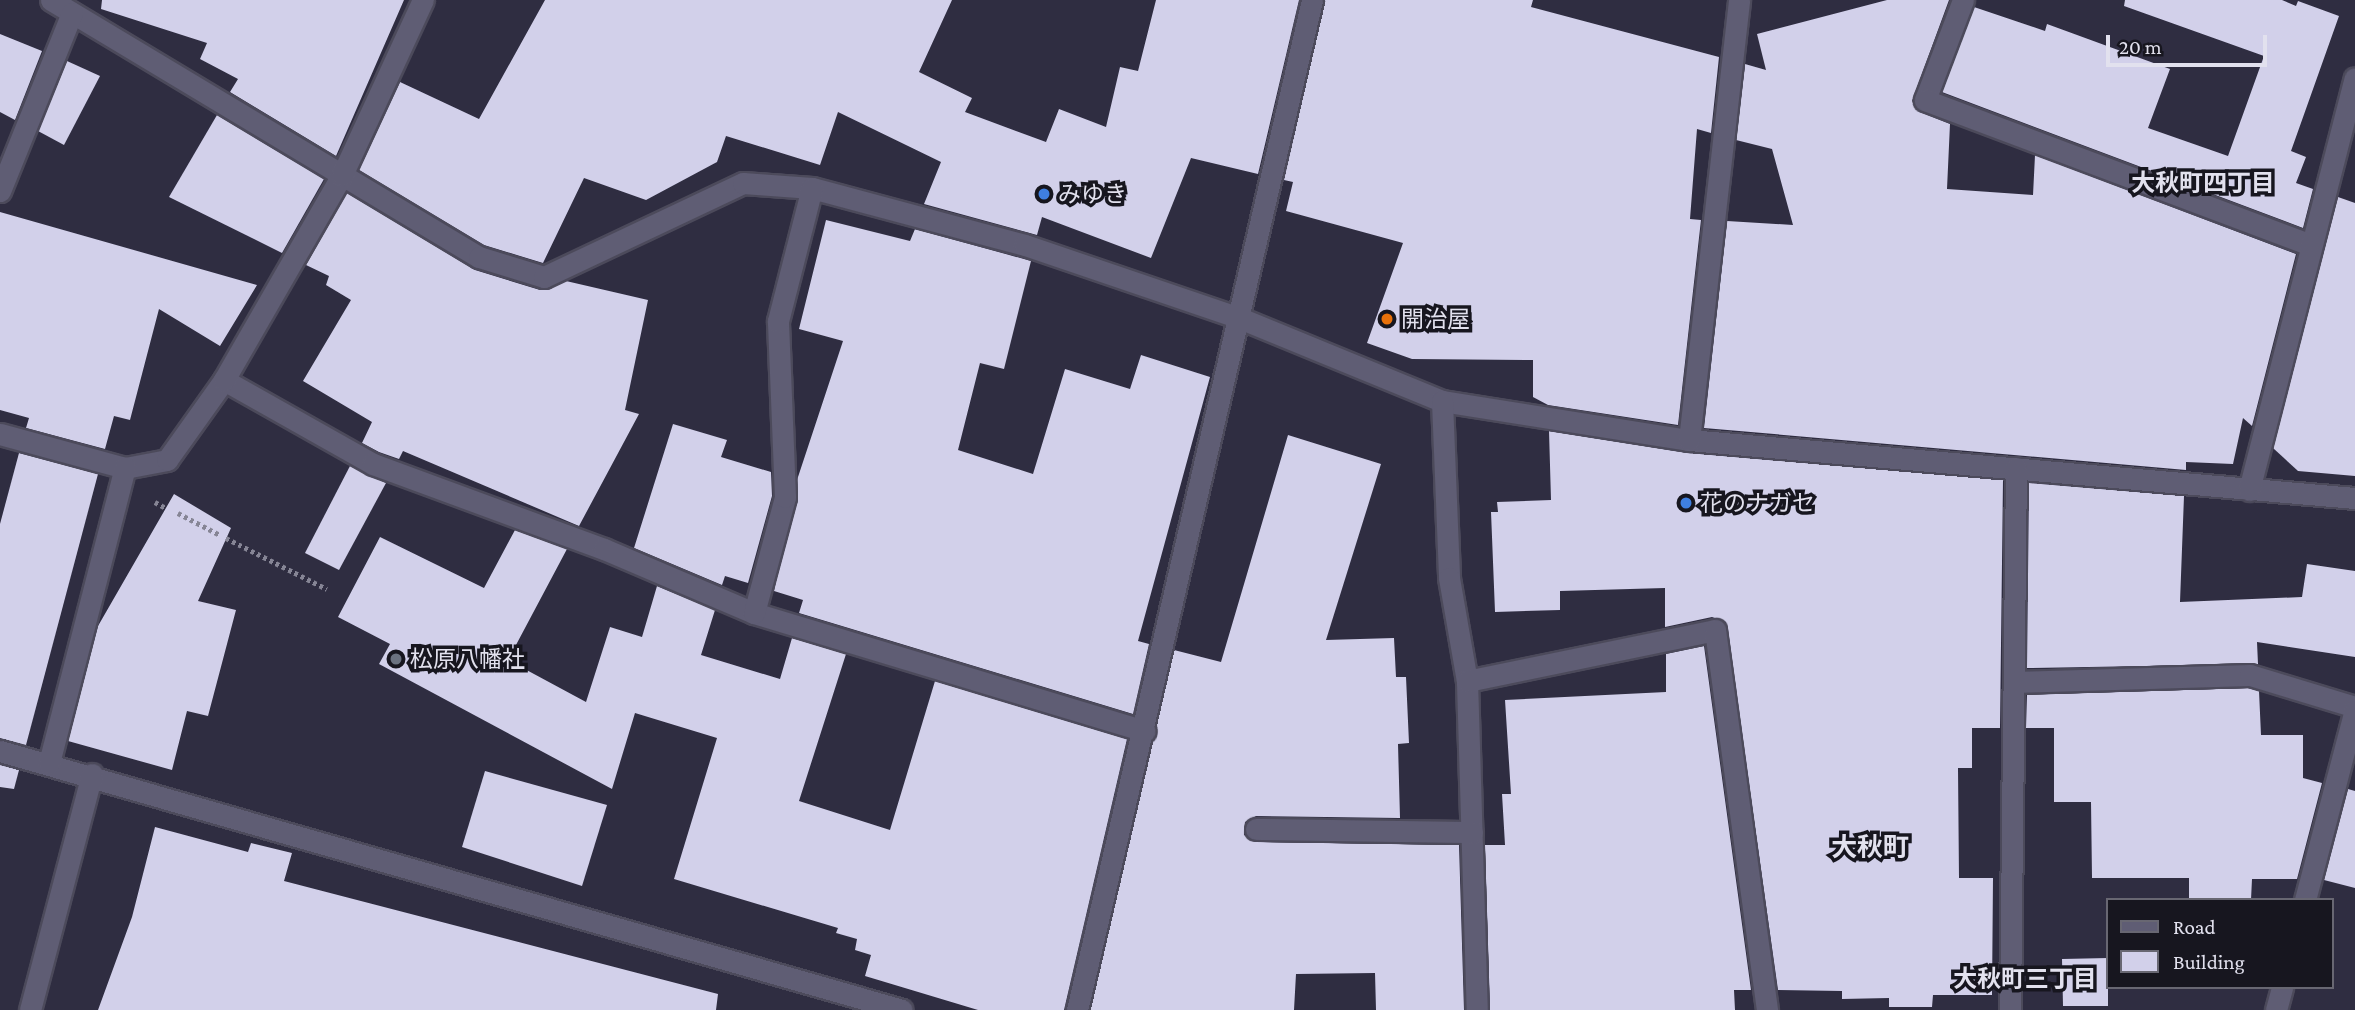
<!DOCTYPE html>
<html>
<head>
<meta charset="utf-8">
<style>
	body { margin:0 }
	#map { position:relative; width:2355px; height:1010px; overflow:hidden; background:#2f2d41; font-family:"Crimson Pro","Noto Sans JP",serif }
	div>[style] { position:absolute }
	.building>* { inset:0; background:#d2d0ea }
	.path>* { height:4.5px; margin-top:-2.25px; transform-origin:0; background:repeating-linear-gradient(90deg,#868595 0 3.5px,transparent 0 7px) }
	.roads { filter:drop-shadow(2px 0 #4c4a5b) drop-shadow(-2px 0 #4c4a5b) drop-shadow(0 2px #4c4a5b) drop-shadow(0 -2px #4c4a5b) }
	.minor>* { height:21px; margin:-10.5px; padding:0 10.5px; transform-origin:10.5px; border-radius:10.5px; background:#5f5d74 }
	.dots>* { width:19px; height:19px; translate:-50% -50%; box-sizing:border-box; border:4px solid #17161f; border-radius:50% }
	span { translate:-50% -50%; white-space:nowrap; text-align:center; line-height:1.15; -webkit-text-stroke:7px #17161f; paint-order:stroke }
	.poi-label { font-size:23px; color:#e2e1ee }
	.left { translate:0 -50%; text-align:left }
	.neighbourhood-label { font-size:24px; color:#e2e1ee; font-weight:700 }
	.quarter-label { font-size:26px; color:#e2e1ee; font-weight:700 }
	.legend { position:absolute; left:2106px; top:898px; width:228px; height:91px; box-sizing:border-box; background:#17161f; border:2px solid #686772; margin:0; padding:9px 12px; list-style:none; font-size:21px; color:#e2e1ee }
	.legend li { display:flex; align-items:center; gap:14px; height:35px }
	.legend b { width:35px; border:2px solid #686772 }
	.scale { position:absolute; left:2106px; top:35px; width:161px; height:32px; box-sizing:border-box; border:4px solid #e2e1ee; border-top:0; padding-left:9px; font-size:21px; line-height:24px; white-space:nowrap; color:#e2e1ee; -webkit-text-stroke:5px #17161f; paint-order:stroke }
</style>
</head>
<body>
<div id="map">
	<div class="building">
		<div style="clip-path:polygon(102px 0,404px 0,336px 156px,230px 92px,238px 79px,200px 59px,207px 43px,101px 9px)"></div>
		<div style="clip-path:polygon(545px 0,952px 0,919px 72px,972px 98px,965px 112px,1046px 142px,1059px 109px,1106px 127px,1120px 67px,1138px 71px,1156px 0,1299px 0,1258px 174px,1191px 158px,1151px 258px,1042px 217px,1037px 235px,924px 204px,941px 162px,838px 112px,820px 165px,726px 136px,717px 162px,646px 200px,584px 178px,543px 263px,484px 245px,359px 170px,400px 82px,479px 119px)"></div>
		<div style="clip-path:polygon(1325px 0,1533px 0,1531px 7px,1719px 57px,1711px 133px,1697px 129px,1690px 219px,1701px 220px,1678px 425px,1548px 405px,1533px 397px,1533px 360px,1412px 359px,1367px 343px,1403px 243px,1286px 211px,1293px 182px,1284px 180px)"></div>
		<div style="clip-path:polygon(1887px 0,1949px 0,1912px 101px,1920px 112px,1950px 124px,1947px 189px,2033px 195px,2035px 155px,2296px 254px,2252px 426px,2243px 418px,2233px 464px,2186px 462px,2186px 470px,1704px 428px,1727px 221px,1793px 225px,1772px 149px,1736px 140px,1745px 64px,1766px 70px,1757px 34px)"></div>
		<div style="clip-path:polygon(2125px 0,2282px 0,2296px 6px,2298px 1px,2339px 16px,2291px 151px,2306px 157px,2296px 183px,2313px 189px,2303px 228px,1942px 92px,1974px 7px,2045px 31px,2047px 24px,2170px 69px,2148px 128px,2228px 156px,2264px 56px,2124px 6px)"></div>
		<div style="clip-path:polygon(0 34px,42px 51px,15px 120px,0 112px)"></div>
		<div style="clip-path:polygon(67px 61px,100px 76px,64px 145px,38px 131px)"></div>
		<div style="clip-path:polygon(217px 115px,324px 179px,282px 253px,169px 197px)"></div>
		<div style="clip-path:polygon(347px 193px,475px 270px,540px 290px,566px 281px,648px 300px,625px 410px,639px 414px,579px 526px,403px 451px,399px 459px,379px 452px,362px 443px,372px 422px,303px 381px,351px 300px,326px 285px,329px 276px,306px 265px)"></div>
		<div style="clip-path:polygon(2338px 197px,2355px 203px,2355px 476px,2298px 471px,2273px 448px)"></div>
		<div style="clip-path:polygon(0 212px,257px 285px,220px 346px,159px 309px,130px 420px,114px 416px,105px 449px,26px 428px,29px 418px,0 410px)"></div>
		<div style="clip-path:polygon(826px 220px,910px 241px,915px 229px,1031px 261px,1004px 369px,980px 363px,958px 450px,1033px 474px,1065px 369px,1130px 389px,1141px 355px,1210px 377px,1138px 641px,1149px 644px,1133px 714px,799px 613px,803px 600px,774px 591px,797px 480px,843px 341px,799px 329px)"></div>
		<div style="clip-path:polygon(673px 424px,727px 440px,721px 457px,771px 472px,772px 496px,748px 583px,725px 576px,722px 585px,634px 548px)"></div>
		<div style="clip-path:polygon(1549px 431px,1688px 453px,2003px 480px,2000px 728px,1972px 728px,1972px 768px,1958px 768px,1959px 878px,1993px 878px,1992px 995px,1933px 995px,1932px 1007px,1889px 1007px,1889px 998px,1842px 999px,1842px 991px,1778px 990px,1726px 622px,1712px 617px,1665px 627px,1665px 588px,1560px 591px,1560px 610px,1495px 612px,1491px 512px,1498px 512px,1497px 502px,1551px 500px)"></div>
		<div style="clip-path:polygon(1288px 435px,1381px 464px,1326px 640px,1394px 638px,1396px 677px,1406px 677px,1409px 743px,1398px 744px,1400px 818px,1256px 816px,1245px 822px,1244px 835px,1256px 842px,1459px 845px,1464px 1010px,1376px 1010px,1375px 973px,1296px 974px,1294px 1010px,1090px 1010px,1174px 650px,1221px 662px)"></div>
		<div style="clip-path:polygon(19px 453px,98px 474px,26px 745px,0 738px,0 524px)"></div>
		<div style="clip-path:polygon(350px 466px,386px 483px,339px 570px,305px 553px)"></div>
		<div style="clip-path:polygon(2029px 483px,2184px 496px,2180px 602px,2302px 597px,2307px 564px,2355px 571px,2355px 657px,2257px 642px,2258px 664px,2027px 668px)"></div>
		<div style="clip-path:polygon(174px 494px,231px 528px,198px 601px,236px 610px,208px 716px,187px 711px,172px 770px,68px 741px,98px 626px)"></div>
		<div style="clip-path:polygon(515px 530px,567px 549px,508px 660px,586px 702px,610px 627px,642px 637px,657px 586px,715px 610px,701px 655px,780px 679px,792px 638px,846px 654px,799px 801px,890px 830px,935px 681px,1127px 739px,1064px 1010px,978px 1010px,865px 976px,871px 955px,855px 950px,857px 939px,836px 933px,838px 928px,674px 879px,717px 738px,635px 713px,612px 789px,379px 664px,390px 644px,338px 617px,380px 537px,484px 588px)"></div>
		<div style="clip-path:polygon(1704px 646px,1751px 990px,1734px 990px,1735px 1010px,1490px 1010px,1485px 845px,1505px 845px,1502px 794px,1511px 794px,1505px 700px,1666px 692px,1666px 654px)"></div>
		<div style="clip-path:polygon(2248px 688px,2259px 691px,2261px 735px,2303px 735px,2303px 778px,2322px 783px,2297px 879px,2252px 879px,2251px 900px,2189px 900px,2189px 878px,2092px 878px,2091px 802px,2054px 802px,2054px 728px,2026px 728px,2027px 695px)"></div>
		<div style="clip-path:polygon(0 765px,19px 770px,14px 789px,0 787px)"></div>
		<div style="clip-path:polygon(485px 771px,607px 805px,582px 886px,462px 847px)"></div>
		<div style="clip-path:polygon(2348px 789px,2355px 791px,2355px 888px,2324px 880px)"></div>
		<div style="clip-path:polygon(155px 827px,248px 852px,251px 843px,292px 853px,284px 881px,718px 994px,716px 1010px,98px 1010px,132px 917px)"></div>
		<div style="clip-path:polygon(2108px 958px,2108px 1006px,2063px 1006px,2062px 959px)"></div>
	</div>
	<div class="path">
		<div style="left:155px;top:502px;width:13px;rotate:29deg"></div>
		<div style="left:178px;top:513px;width:47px;rotate:27.6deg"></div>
		<div style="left:226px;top:538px;width:113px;rotate:26.8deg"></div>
	</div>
	<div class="roads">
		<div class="minor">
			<div style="left:51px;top:0;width:499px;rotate:31deg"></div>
			<div style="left:479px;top:257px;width:68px;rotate:17.1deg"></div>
			<div style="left:544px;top:277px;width:220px;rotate:-25.3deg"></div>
			<div style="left:743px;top:183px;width:69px;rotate:4.1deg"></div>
			<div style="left:812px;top:188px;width:220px;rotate:15deg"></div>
			<div style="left:1025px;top:245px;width:229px;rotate:18.8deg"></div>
			<div style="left:1242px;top:319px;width:216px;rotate:22.3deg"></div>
			<div style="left:1442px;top:401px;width:250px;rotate:9deg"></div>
			<div style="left:1689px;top:440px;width:669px;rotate:4.98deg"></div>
			<div style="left:1963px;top:0;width:107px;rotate:110.8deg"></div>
			<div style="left:1925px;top:100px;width:412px;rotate:20.6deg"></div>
			<div style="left:0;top:191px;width:192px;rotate:-68deg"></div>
			<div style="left:224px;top:380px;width:171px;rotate:29.4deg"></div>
			<div style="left:373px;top:464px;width:246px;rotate:20.2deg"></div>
			<div style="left:604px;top:549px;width:163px;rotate:23.1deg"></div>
			<div style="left:754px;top:613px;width:408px;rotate:16.8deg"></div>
			<div style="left:1442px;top:401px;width:177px;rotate:87.7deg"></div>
			<div style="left:1449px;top:578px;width:105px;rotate:80.1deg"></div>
			<div style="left:1467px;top:681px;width:329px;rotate:88.3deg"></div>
			<div style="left:0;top:434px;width:130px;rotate:15.2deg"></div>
			<div style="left:125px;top:468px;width:43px;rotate:-10.8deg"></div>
			<div style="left:167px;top:460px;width:98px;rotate:-54.5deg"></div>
			<div style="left:224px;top:380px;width:237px;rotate:-60.1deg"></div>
			<div style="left:342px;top:175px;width:193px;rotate:-65.2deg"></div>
			<div style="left:1689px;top:440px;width:443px;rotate:-83.5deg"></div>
			<div style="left:2249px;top:490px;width:425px;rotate:-75.6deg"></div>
			<div style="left:754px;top:613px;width:120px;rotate:-75deg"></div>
			<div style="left:785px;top:497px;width:176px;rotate:-92.3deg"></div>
			<div style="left:778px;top:321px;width:137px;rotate:-75.7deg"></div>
			<div style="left:1467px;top:681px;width:253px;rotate:-11.6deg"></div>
			<div style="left:1715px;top:630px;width:384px;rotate:82.2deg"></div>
			<div style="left:2014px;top:682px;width:236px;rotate:-1.7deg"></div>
			<div style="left:2250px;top:675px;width:110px;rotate:16.9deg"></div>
			<div style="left:0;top:751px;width:938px;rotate:16.02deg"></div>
			<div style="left:49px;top:763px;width:305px;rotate:-75.6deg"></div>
			<div style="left:1256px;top:829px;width:216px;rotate:0.8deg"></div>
			<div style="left:2305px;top:900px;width:197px;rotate:-75.3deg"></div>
			<div style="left:30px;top:1010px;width:244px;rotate:-75.3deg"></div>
			<div style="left:1077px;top:1010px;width:1037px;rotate:-76.9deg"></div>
			<div style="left:2010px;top:1010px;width:542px;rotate:-89.37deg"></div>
			<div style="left:2276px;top:1010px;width:24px;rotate:-75deg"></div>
		</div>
	</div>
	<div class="dots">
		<div style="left:1044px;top:194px;background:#3f7fe0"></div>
		<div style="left:1387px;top:319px;background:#e8710a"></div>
		<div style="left:1686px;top:503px;background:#3f7fe0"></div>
		<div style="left:396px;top:659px;background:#6b7280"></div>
	</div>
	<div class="poi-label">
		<span class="left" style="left:1058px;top:194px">みゆき</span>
		<span class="left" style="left:1401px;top:319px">開治屋</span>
		<span class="left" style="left:1700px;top:503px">花のナガセ</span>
		<span class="left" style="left:410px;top:659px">松原八幡社</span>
	</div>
	<div class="neighbourhood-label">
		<span style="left:2203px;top:183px">大秋町四丁目</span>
		<span style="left:2025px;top:979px">大秋町三丁目</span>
	</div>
	<div class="quarter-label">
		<span style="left:1870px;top:848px">大秋町</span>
	</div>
	<ul class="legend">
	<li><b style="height:9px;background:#5f5d74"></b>Road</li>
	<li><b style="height:19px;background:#d2d0ea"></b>Building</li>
	</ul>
	<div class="scale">20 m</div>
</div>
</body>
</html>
